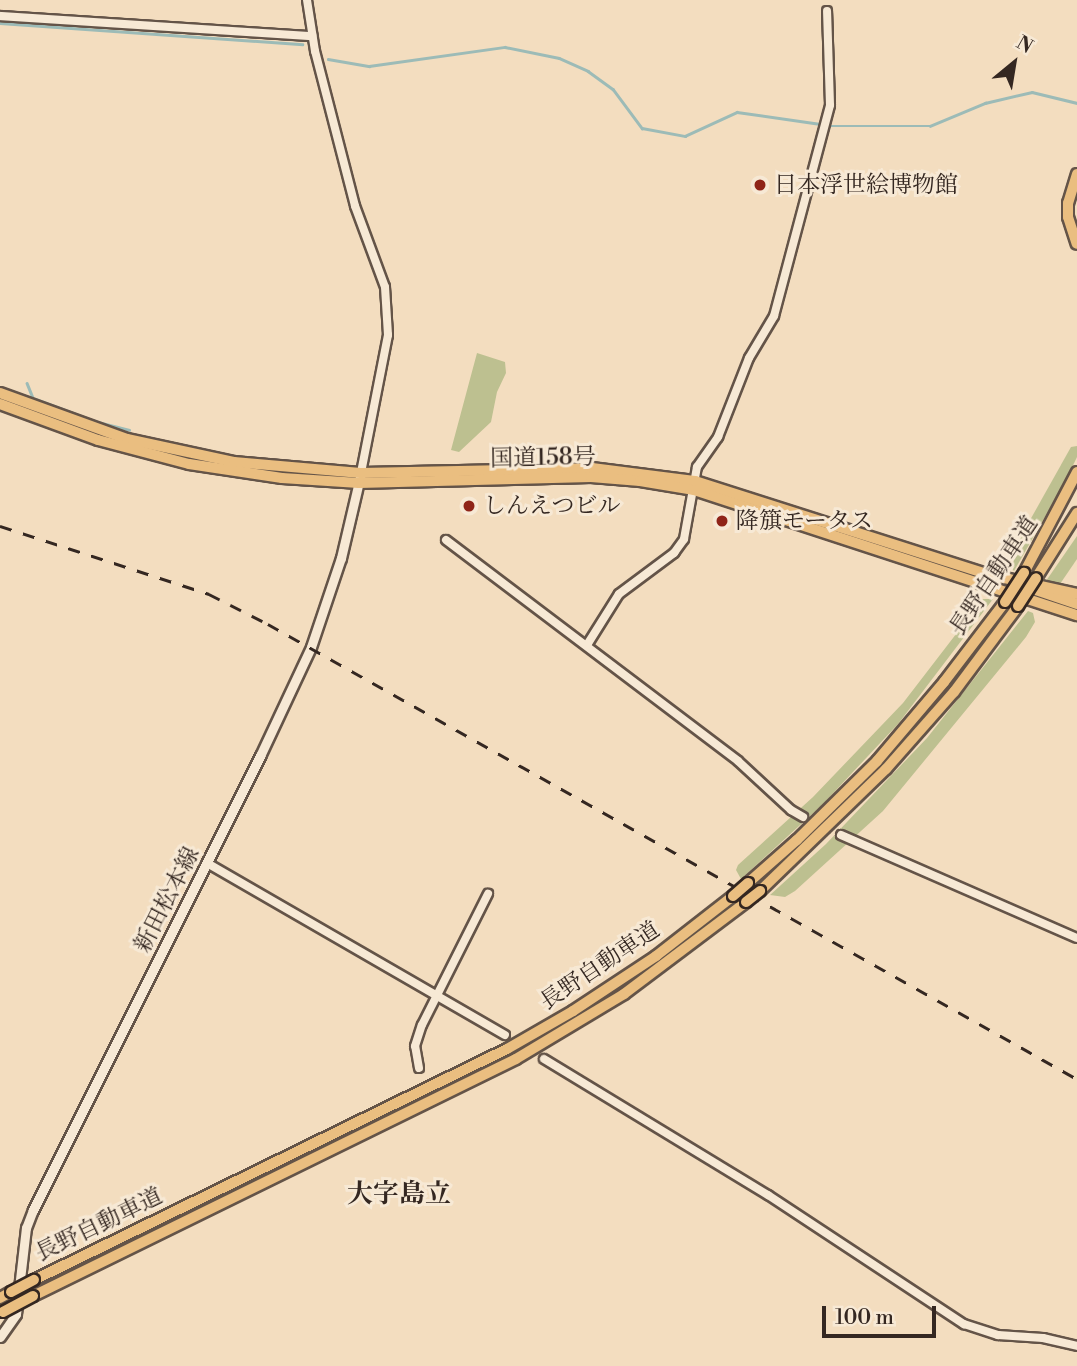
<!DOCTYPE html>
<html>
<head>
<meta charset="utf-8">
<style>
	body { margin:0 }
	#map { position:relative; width:1077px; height:1366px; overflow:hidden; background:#f3ddbf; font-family:"Libre Bodoni","Noto Serif JP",serif }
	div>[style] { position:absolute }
	.green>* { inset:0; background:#bdc090 }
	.stream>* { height:2.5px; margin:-1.25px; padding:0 1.25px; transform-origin:1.25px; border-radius:1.25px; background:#9cbbb7 }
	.tertiary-tunnel>* { height:8px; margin-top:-4px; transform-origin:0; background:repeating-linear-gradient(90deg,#cdb99f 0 8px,transparent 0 12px) }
	.roads { filter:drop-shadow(2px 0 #645448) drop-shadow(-2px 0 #645448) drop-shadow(0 2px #645448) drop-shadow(0 -2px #645448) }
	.tertiary>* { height:8px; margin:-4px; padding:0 4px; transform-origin:4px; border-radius:4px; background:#f7e9d5 }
	.secondary>* { height:9px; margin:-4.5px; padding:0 4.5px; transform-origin:4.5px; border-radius:4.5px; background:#f7e9d5 }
	.trunk>* { height:10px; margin:-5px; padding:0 5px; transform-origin:5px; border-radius:5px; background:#eabe80 }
	.motorway>* { height:10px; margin:-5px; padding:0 5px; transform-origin:5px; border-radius:5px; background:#eabe80 }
	.rail>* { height:2.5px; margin-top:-1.25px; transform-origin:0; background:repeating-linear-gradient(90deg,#342721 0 12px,transparent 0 24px) }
	.bridges { filter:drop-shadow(2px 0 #342721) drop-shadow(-2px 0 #342721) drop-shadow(0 2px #342721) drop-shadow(0 -2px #342721) }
	.motorway-bridge>* { height:10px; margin:-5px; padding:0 5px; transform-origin:5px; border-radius:5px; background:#eabe80 }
	.dots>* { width:19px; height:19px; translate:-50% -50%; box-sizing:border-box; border:4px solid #f7e9d5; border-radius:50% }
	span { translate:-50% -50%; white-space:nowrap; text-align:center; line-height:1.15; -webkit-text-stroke:6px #f7e9d5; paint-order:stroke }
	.poi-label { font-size:23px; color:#342721 }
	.left { translate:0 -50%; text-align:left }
	.street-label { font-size:23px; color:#342721 }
	.quarter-label { font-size:26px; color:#342721; font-weight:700 }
	.north { position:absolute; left:979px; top:28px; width:70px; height:70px; -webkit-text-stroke:5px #f7e9d5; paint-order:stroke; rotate:30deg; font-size:19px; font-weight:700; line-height:28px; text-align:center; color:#342721 }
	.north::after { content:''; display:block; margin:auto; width:24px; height:32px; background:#342721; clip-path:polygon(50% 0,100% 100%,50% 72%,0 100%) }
	.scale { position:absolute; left:822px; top:1306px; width:114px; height:32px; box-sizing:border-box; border:4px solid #342721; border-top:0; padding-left:9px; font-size:21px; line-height:24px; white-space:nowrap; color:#342721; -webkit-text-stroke:5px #f7e9d5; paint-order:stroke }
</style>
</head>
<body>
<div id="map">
	<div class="green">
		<div style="clip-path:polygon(477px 353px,505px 362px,506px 373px,497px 392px,491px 422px,459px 452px,451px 450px)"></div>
		<div style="clip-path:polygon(1077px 446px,1077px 457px,1066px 480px,1014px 571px,1010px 566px,1011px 554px,1071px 447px)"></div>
		<div style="clip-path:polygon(1077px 536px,1077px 559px,1060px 584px,1046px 581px)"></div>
		<div style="clip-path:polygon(983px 599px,993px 599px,898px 724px,822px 805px,741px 879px,736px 870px,738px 865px,813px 797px,903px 703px)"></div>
		<div style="clip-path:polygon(1028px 611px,1033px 613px,1035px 622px,1026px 637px,883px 811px,795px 891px,785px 897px,770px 895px,826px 844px,927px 738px)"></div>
	</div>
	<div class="stream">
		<div style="left:0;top:23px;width:303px;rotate:4deg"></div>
		<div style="left:328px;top:59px;width:42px;rotate:9.7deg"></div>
		<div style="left:369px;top:66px;width:137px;rotate:-8deg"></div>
		<div style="left:505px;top:47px;width:55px;rotate:11.5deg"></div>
		<div style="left:559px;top:58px;width:32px;rotate:24deg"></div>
		<div style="left:588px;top:71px;width:31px;rotate:36deg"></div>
		<div style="left:613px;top:89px;width:49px;rotate:53.4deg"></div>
		<div style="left:642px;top:128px;width:44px;rotate:10.5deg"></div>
		<div style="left:685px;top:136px;width:57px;rotate:-24.8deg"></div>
		<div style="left:737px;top:112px;width:84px;rotate:8.2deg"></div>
		<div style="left:831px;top:126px;width:99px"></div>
		<div style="left:930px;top:126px;width:60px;rotate:-22.7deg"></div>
		<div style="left:985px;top:103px;width:48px;rotate:-13.2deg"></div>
		<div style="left:1032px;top:92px;width:46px;rotate:13.7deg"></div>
		<div style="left:27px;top:383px;width:16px;rotate:68deg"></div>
		<div style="left:33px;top:398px;width:69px;rotate:20.3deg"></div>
		<div style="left:98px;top:422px;width:32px;rotate:14deg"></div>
	</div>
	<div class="tertiary-tunnel">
		<div style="left:803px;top:817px;width:42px;rotate:25.3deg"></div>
	</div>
	<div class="roads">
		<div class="tertiary">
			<div style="left:307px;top:0;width:52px;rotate:81.1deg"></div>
			<div style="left:315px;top:51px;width:160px;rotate:75.5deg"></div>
			<div style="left:355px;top:206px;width:86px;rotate:69.7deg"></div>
			<div style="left:385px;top:287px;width:48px;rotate:86.4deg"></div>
			<div style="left:388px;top:335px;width:141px;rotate:101.1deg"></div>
			<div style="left:0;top:16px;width:313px;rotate:3.7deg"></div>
			<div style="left:446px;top:540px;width:366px;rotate:37.1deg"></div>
			<div style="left:738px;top:761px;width:72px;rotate:42.8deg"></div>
			<div style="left:791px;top:810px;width:14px;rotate:30deg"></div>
			<div style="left:587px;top:645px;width:60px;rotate:-57.9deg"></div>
			<div style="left:619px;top:594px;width:69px;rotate:-36.7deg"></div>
			<div style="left:674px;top:553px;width:17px;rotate:-54deg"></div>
			<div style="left:684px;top:539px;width:73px;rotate:-79.8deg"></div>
			<div style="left:697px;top:467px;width:37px;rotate:-55deg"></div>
			<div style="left:718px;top:437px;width:85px;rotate:-68.6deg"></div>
			<div style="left:749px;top:358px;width:49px;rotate:-59.2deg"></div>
			<div style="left:774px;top:316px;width:218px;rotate:-75.1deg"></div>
			<div style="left:830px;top:105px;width:94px;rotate:-91.8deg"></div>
			<div style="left:841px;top:835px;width:257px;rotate:23.6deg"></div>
			<div style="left:207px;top:863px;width:344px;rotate:30deg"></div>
			<div style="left:544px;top:1059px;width:262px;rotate:31.3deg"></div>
			<div style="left:768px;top:1195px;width:235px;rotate:33.4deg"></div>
			<div style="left:964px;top:1324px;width:36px;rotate:18deg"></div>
			<div style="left:998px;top:1335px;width:45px;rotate:3.8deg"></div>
			<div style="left:1043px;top:1338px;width:35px;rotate:13deg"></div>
			<div style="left:419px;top:1068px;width:22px;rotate:-100deg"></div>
			<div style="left:415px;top:1046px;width:22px;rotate:-72deg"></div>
			<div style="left:422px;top:1025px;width:147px;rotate:-63.3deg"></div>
		</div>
		<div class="secondary">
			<div style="left:0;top:1337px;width:28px;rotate:-55deg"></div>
			<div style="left:16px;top:1314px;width:87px;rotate:-83.4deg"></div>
			<div style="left:26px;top:1228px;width:19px;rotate:-69deg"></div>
			<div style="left:33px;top:1210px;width:508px;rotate:-63.43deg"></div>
			<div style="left:260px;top:756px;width:120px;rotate:-64.9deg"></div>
			<div style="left:311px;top:647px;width:94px;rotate:-71.4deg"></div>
			<div style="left:341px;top:558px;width:83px;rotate:-76.8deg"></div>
		</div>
		<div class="trunk">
			<div style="left:0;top:393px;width:135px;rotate:19.9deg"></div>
			<div style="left:127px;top:439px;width:109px;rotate:12.1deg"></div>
			<div style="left:234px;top:462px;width:127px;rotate:5deg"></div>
			<div style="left:361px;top:473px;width:231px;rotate:-1.2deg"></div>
			<div style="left:592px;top:468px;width:104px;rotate:7.2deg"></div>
			<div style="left:695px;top:481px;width:312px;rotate:17.7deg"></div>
			<div style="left:0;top:404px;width:104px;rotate:20.2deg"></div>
			<div style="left:98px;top:440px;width:94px;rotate:14.8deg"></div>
			<div style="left:189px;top:464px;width:94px;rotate:8.6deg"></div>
			<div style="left:282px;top:478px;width:77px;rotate:3.7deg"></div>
			<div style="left:359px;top:483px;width:232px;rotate:-1.5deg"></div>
			<div style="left:591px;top:477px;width:49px;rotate:4.7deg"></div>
			<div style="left:640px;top:481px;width:55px;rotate:9.5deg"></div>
			<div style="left:694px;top:490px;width:403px;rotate:18.1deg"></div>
			<div style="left:1024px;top:586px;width:56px;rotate:18.8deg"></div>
		</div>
		<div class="motorway">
			<div style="left:1077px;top:174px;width:30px;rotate:107deg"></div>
			<div style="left:1068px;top:203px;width:14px;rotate:90deg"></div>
			<div style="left:1068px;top:217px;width:28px;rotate:72deg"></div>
			<div style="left:1024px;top:573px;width:114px;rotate:-62.3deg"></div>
			<div style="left:986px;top:574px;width:93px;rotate:12.4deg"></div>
			<div style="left:1036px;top:578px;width:77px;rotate:-57.8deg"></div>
			<div style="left:748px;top:883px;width:65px;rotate:-41.3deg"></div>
			<div style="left:797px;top:840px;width:112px;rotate:-44.6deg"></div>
			<div style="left:877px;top:761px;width:104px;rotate:-49.7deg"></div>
			<div style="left:944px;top:682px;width:101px;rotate:-52.7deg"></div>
			<div style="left:760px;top:891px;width:175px;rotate:-44.1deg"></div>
			<div style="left:886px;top:769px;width:103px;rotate:-48.6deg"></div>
			<div style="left:954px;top:692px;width:107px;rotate:-53.3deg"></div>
			<div style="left:34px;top:1280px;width:526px;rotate:-26.03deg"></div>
			<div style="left:507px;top:1049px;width:76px;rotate:-29.9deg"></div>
			<div style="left:573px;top:1011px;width:100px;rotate:-33.5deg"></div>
			<div style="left:656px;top:956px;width:98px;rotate:-37.9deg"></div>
			<div style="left:33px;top:1296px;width:538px;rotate:-26.14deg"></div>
			<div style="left:516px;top:1059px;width:126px;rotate:-31deg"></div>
			<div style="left:624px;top:994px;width:153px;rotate:-37deg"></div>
			<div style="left:0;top:1298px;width:13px;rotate:-29deg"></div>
		</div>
	</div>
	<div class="rail">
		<div style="left:0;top:526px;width:220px;rotate:18deg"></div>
		<div style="left:209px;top:594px;width:66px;rotate:27deg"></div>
		<div style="left:268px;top:624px;width:928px;rotate:29.35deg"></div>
	</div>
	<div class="bridges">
		<div class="motorway-bridge">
			<div style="left:1005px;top:602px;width:35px;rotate:-57deg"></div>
			<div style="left:1018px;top:606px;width:33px;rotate:-57deg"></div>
			<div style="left:733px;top:896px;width:20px;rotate:-41deg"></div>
			<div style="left:746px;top:902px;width:18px;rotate:-38deg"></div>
			<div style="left:11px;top:1292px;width:26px;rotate:-28deg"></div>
			<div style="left:3px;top:1312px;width:34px;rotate:-28deg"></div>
		</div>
	</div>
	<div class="dots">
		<div style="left:760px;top:185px;background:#8f2418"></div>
		<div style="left:469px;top:506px;background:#8f2418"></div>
		<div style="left:722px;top:521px;background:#8f2418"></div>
	</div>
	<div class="poi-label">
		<span class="left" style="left:774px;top:185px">日本浮世絵博物館</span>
		<span class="left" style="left:483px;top:506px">しんえつビル</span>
		<span class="left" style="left:736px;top:521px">降簱モータス</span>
	</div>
	<div class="street-label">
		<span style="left:543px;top:458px;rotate:-1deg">国道158号</span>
		<span style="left:994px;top:576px;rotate:-56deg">長野自動車道</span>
		<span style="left:167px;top:900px;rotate:-63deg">新田松本線</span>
		<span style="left:600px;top:966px;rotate:-34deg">長野自動車道</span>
		<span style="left:99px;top:1225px;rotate:-26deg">長野自動車道</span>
	</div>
	<div class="quarter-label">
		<span style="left:399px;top:1195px">大字島立</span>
	</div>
	<div class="north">N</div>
	<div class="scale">100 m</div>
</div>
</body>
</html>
